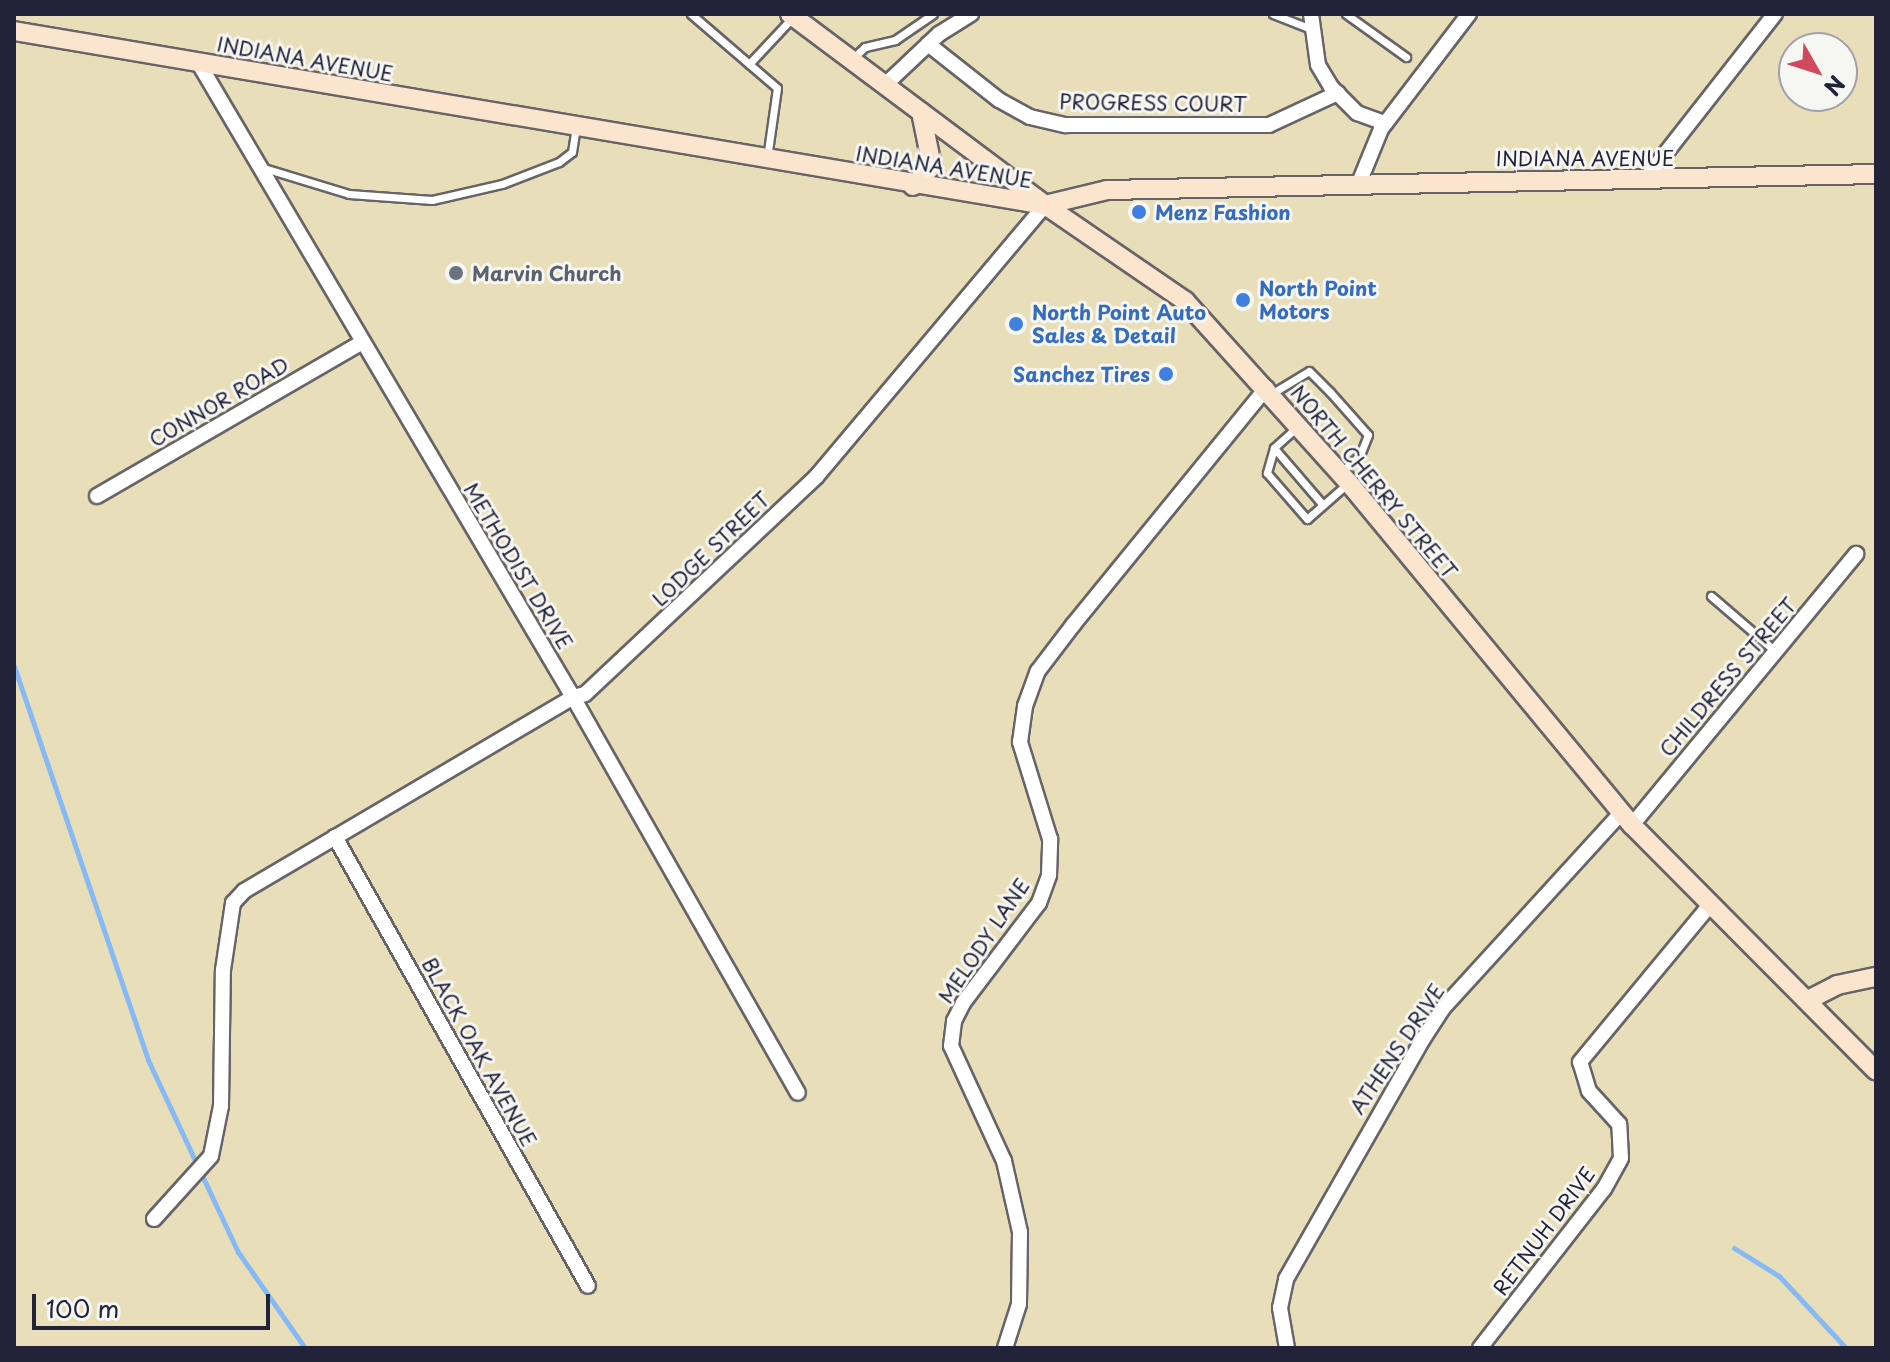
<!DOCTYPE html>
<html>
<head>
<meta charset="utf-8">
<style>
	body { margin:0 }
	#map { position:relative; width:1890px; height:1362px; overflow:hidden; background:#e8dfba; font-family:"Playpen Sans",sans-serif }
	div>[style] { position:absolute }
	.stream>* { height:5px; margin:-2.5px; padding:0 2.5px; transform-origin:2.5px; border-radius:2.5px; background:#87b9f4 }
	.roads { filter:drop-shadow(2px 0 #676467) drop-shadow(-2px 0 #676467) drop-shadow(0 2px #676467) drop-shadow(0 -2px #676467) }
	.lane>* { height:7px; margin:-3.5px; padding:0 3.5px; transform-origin:3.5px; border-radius:3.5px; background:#fff }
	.street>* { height:14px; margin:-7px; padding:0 7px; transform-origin:7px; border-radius:7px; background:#fff }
	.secondary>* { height:18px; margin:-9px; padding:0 9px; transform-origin:9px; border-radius:9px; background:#fbe5cf }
	.dots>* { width:22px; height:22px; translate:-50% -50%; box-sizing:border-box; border:4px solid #f6f6f2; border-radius:50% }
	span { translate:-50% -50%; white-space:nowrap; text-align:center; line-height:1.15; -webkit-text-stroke:6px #f6f6f2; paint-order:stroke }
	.street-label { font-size:20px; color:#22223b }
	.shop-label { font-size:20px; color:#366cbe; font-weight:700 }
	.left { translate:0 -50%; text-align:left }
	.right { translate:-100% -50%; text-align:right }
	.worship-label { font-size:20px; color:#5b616d; font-weight:700 }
	.frame { position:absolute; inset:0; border:16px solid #22223b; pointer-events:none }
	.north { position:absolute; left:1778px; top:32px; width:80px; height:80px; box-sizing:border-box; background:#f6f6f2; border:2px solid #a1a1a9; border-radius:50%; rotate:129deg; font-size:22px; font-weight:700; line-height:32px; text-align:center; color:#22223b }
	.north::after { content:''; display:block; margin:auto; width:28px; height:36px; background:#d1495b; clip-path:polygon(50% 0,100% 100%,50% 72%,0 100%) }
	.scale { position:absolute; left:32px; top:1294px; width:238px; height:36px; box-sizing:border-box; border:4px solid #22223b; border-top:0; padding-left:10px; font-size:24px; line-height:28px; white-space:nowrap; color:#22223b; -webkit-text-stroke:6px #f6f6f2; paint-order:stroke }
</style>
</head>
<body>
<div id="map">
	<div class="stream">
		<div style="left:14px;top:666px;width:416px;rotate:71.2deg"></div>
		<div style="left:148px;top:1060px;width:212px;rotate:64.9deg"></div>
		<div style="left:238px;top:1252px;width:117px;rotate:55.1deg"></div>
		<div style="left:1734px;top:1248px;width:53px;rotate:31.9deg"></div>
		<div style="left:1779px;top:1276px;width:98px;rotate:47.1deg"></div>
	</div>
	<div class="roads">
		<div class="lane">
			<div style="left:691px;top:14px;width:113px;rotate:40.7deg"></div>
			<div style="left:777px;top:88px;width:71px;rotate:98.1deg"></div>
			<div style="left:1273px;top:14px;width:41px;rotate:21.5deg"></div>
			<div style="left:1346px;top:14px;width:74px;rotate:35.6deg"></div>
			<div style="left:853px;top:58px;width:16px;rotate:-43deg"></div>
			<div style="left:865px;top:47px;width:31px;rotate:-13deg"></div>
			<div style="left:895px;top:40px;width:46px;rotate:-34.4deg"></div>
			<div style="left:749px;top:64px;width:63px;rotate:-46.9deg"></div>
			<div style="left:264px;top:168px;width:89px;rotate:17deg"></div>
			<div style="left:349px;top:194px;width:83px;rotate:4.1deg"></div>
			<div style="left:432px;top:200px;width:72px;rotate:-12.9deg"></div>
			<div style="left:502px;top:184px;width:61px;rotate:-21.1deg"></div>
			<div style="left:559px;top:162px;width:16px;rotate:-38deg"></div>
			<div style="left:572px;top:152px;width:24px;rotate:-81deg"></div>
			<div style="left:1271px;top:394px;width:44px;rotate:-31.2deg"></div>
			<div style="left:1309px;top:371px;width:30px;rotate:45deg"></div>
			<div style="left:1330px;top:392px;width:57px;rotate:48.5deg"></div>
			<div style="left:1368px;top:435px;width:22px;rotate:112deg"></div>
			<div style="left:1360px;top:455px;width:24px;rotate:138deg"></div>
			<div style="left:1297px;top:427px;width:31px;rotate:138deg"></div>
			<div style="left:1274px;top:448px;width:26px;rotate:106deg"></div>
			<div style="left:1267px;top:473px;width:61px;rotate:49deg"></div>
			<div style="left:1307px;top:519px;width:53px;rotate:-41.2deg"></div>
			<div style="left:1274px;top:448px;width:75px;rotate:49.3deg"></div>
			<div style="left:1711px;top:596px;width:84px;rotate:40.7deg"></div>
		</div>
		<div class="street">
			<div style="left:1311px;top:14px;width:51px;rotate:82.2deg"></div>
			<div style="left:1318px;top:65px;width:26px;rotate:59deg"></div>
			<div style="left:1331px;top:87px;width:37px;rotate:45deg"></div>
			<div style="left:1357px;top:113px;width:30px;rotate:20deg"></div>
			<div style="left:928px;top:44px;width:90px;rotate:38.3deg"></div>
			<div style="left:999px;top:100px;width:35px;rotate:29deg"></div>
			<div style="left:1030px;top:117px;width:37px;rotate:13deg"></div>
			<div style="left:1066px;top:125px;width:203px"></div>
			<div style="left:1269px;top:125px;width:76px;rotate:-24.9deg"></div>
			<div style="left:198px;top:62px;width:737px;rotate:59.44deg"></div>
			<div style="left:573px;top:697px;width:455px;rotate:60.4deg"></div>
			<div style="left:886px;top:84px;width:73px;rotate:-43.3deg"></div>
			<div style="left:939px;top:34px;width:38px;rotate:-32deg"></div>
			<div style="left:1647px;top:177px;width:207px;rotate:-51.9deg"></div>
			<div style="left:1359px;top:183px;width:58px;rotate:-67.8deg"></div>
			<div style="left:1381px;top:129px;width:145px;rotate:-52.6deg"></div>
			<div style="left:97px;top:496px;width:305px;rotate:-30.1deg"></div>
			<div style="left:1632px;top:825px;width:352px;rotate:-50.4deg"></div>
			<div style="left:335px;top:837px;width:515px;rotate:60.6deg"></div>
			<div style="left:154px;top:1219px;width:85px;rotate:-47.9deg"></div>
			<div style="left:211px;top:1156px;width:51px;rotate:-78.7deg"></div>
			<div style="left:221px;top:1106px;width:136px;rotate:-89.2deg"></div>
			<div style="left:223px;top:970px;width:68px;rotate:-81.5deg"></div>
			<div style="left:233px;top:903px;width:16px;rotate:-47deg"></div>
			<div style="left:244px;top:891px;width:382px;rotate:-30.5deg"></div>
			<div style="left:573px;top:697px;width:12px;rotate:-14deg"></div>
			<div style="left:585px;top:694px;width:317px;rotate:-43.2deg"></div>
			<div style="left:816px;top:477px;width:356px;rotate:-49.9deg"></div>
			<div style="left:1005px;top:1348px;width:46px;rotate:-72.3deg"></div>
			<div style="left:1019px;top:1304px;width:72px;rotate:-89.2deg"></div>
			<div style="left:1020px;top:1232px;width:73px;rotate:-102.7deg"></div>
			<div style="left:1004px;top:1161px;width:127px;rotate:-114.7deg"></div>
			<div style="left:951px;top:1046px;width:25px;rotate:-83deg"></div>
			<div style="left:954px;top:1021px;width:20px;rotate:-63deg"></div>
			<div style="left:963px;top:1003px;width:126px;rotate:-52.8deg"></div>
			<div style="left:1039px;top:903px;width:30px;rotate:-70deg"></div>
			<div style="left:1049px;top:875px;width:36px;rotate:-88deg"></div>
			<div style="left:1050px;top:839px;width:102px;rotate:-107.2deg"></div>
			<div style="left:1020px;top:742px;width:36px;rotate:-82deg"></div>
			<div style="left:1025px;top:706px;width:37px;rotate:-70deg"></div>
			<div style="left:1038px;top:671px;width:58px;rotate:-52.7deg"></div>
			<div style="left:1073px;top:625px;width:306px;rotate:-50.8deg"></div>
			<div style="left:1287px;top:1348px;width:41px;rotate:-99.9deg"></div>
			<div style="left:1280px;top:1308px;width:30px;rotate:-78deg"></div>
			<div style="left:1286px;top:1279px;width:276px;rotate:-60.3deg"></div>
			<div style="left:1423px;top:1039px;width:37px;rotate:-57deg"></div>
			<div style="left:1443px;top:1008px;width:264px;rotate:-47.6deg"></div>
			<div style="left:1480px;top:1348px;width:202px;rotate:-52.1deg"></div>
			<div style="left:1604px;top:1189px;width:35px;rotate:-61deg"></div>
			<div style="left:1621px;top:1158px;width:34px;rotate:-93deg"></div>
			<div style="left:1619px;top:1124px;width:45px;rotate:-132.3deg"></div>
			<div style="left:1589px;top:1091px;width:30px;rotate:-107deg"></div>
			<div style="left:1580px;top:1062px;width:202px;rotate:-50.4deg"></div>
		</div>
		<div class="secondary">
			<div style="left:790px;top:14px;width:319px;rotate:36.8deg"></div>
			<div style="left:1045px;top:205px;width:170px;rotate:34.4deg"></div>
			<div style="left:1185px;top:301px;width:244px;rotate:48deg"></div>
			<div style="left:1348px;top:482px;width:445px;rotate:50.4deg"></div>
			<div style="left:1632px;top:825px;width:346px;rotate:45.2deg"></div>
			<div style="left:14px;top:31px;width:1046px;rotate:9.58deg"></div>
			<div style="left:1045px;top:205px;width:64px;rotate:-13.6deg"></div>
			<div style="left:1107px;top:190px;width:769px;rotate:-1.19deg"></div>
			<div style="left:913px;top:186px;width:28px;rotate:-46deg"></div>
			<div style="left:932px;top:166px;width:55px;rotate:-101.5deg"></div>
			<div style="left:1808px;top:1000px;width:33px;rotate:-27deg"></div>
			<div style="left:1837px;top:985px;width:40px;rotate:-12deg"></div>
		</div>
	</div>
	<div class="dots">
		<div style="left:1139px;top:212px;background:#3f7fe0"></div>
		<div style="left:456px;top:273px;background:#6b7280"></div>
		<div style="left:1243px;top:300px;background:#3f7fe0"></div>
		<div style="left:1016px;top:324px;background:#3f7fe0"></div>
		<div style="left:1166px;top:374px;background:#3f7fe0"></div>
	</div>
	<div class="street-label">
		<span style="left:305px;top:59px;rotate:10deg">INDIANA AVENUE</span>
		<span style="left:1153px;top:103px;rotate:1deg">PROGRESS COURT</span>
		<span style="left:1585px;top:158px">INDIANA AVENUE</span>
		<span style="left:944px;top:167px;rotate:9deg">INDIANA AVENUE</span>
		<span style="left:219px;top:402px;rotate:-30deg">CONNOR ROAD</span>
		<span style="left:1374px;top:482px;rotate:50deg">NORTH CHERRY STREET</span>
		<span style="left:711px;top:549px;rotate:-44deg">LODGE STREET</span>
		<span style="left:518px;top:566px;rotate:59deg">METHODIST DRIVE</span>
		<span style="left:1728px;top:677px;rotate:-50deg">CHILDRESS STREET</span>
		<span style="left:984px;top:941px;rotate:-56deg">MELODY LANE</span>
		<span style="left:1397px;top:1049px;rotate:-56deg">ATHENS DRIVE</span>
		<span style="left:479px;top:1052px;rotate:61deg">BLACK OAK AVENUE</span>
		<span style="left:1544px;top:1231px;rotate:-53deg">RETNUH DRIVE</span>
	</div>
	<div class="shop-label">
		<span class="left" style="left:1155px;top:212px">Menz Fashion</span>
		<span class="left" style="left:1259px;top:300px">North Point<br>Motors</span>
		<span class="left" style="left:1032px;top:324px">North Point Auto<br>Sales &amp; Detail</span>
		<span class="right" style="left:1150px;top:374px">Sanchez Tires</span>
	</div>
	<div class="worship-label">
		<span class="left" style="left:472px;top:273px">Marvin Church</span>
	</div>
	<div class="frame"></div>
	<div class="north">N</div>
	<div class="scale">100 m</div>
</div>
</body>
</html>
